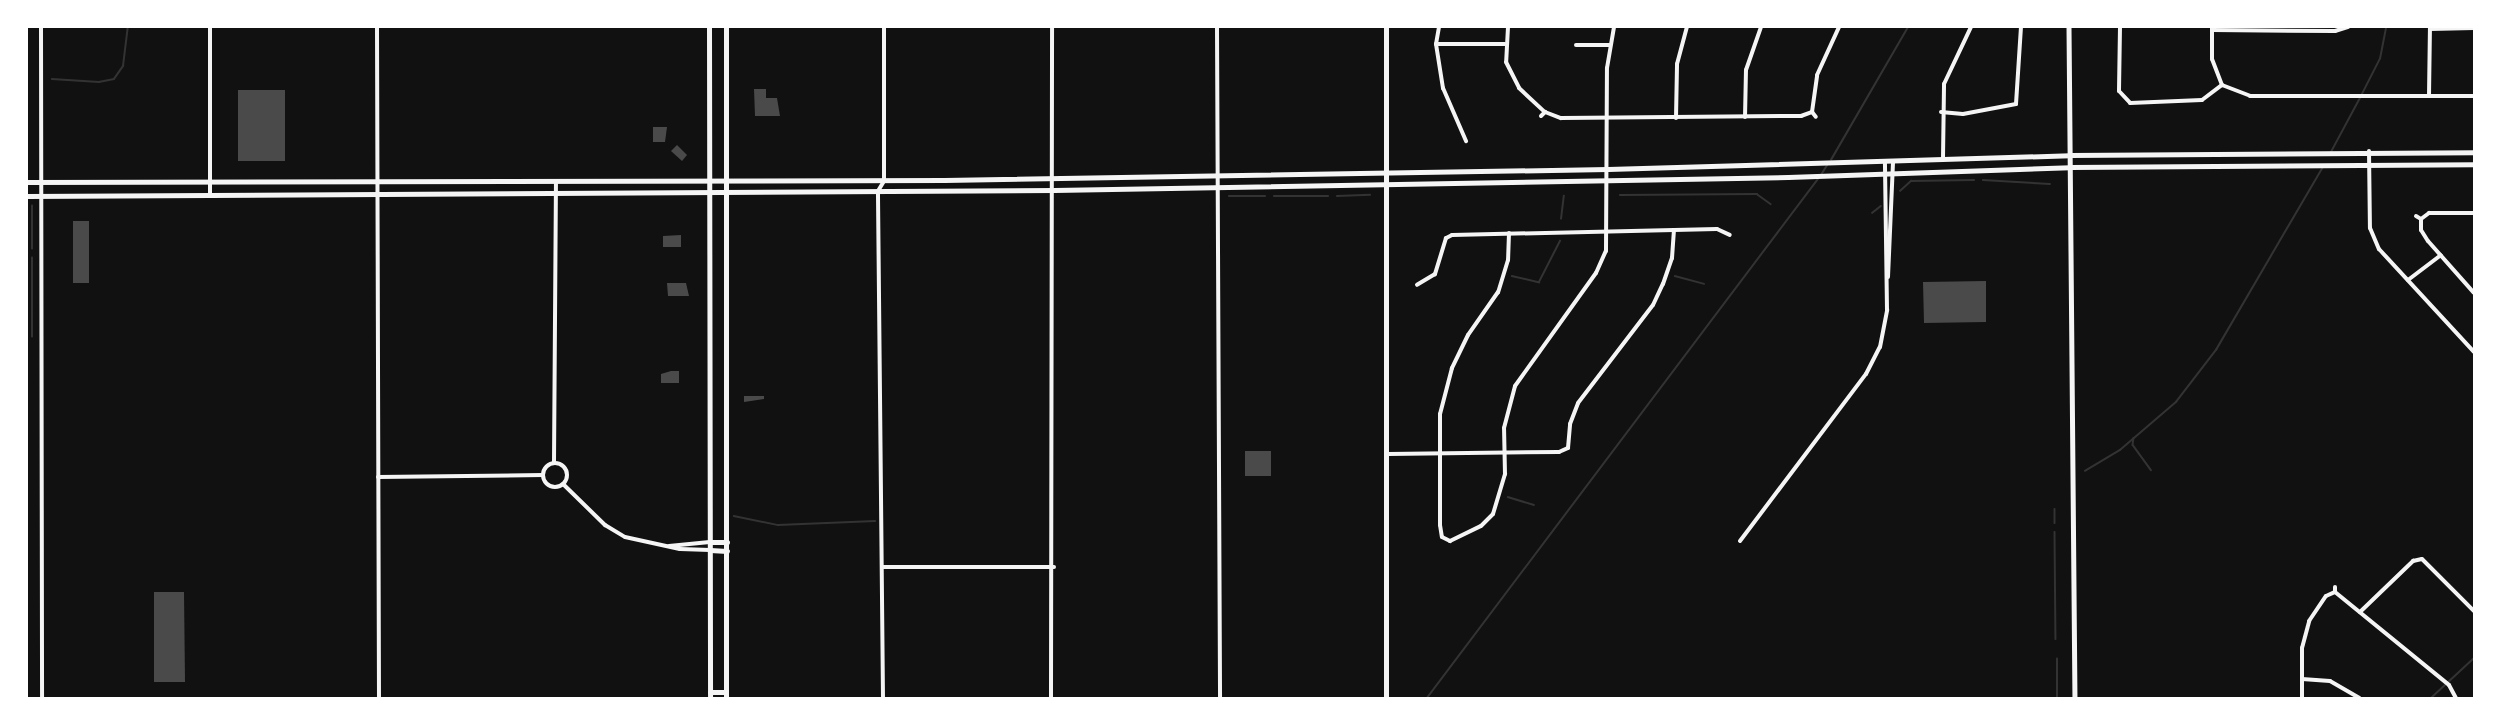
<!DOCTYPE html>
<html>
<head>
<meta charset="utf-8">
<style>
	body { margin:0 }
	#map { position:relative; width:2501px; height:725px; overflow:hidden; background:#111; font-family:Jost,sans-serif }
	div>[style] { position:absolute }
	.stream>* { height:1.5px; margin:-0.75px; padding:0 0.75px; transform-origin:0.75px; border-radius:0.75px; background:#333 }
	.building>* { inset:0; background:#4a4a4a }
	.minor>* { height:4px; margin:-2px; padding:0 2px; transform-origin:2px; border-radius:2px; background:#f5f5f5 }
	.minor>.ring { margin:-2px; padding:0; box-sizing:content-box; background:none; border:4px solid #f5f5f5; border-radius:50% }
	.tertiary>* { height:4.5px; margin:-2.25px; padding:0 2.25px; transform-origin:2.25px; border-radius:2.25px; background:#f5f5f5 }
	.secondary>* { height:5px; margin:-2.5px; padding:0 2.5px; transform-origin:2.5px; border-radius:2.5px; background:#f5f5f5 }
	.primary>* { height:5px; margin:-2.5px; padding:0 2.5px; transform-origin:2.5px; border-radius:2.5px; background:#f5f5f5 }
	span { translate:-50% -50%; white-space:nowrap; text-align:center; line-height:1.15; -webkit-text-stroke:4.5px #fff; paint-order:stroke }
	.frame { position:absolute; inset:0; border:28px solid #fff; pointer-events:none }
</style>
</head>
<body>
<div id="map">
	<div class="stream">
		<div style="left:52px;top:79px;width:47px;rotate:3.7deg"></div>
		<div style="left:99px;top:82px;width:15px;rotate:-11deg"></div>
		<div style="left:114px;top:79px;width:16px;rotate:-55deg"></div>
		<div style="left:123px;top:66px;width:39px;rotate:-83deg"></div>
		<div style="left:2362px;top:94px;width:39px;rotate:-63deg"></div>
		<div style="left:2380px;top:59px;width:33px;rotate:-79deg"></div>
		<div style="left:2331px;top:152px;width:61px;rotate:-61.8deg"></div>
		<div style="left:1831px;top:160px;width:154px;rotate:-59.9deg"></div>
		<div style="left:1821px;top:175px;width:13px;rotate:-58deg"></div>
		<div style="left:1983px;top:180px;width:67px;rotate:3.4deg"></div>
		<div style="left:1900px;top:191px;width:15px;rotate:-42deg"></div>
		<div style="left:1911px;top:181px;width:63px;rotate:-0.9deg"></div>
		<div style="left:1620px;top:195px;width:137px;rotate:-0.4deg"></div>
		<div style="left:1757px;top:194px;width:17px;rotate:36deg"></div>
		<div style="left:1229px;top:196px;width:36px"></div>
		<div style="left:1274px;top:196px;width:54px"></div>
		<div style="left:1337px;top:196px;width:33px;rotate:-2deg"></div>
		<div style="left:1872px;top:213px;width:11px;rotate:-38deg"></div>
		<div style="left:1561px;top:219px;width:23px;rotate:-83deg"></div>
		<div style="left:32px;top:249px;width:43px;rotate:-90deg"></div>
		<div style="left:1512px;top:276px;width:28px;rotate:13deg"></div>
		<div style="left:1539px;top:282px;width:46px;rotate:-62.9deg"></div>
		<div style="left:1675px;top:276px;width:30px;rotate:15deg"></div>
		<div style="left:32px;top:337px;width:79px;rotate:-90deg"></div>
		<div style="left:2134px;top:438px;width:7px;rotate:98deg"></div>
		<div style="left:2133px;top:445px;width:31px;rotate:54deg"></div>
		<div style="left:2085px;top:471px;width:41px;rotate:-31deg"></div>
		<div style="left:2120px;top:450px;width:74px;rotate:-40.6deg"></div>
		<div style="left:2176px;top:402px;width:66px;rotate:-52.4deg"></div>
		<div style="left:2216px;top:350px;width:212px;rotate:-59.7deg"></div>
		<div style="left:1508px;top:497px;width:27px;rotate:17deg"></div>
		<div style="left:2055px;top:509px;width:14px;rotate:90deg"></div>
		<div style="left:734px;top:516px;width:45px;rotate:11.6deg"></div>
		<div style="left:778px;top:525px;width:97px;rotate:-2.4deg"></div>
		<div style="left:2055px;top:532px;width:107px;rotate:89.5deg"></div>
		<div style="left:1427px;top:698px;width:650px;rotate:-53.01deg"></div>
		<div style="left:2057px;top:698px;width:39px;rotate:-90deg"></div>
		<div style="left:2431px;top:698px;width:59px;rotate:-42.9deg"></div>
	</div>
	<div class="building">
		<div style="clip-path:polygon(754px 89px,766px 89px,766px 98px,777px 98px,780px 116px,755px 116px)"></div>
		<div style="clip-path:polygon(238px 90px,285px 90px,285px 161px,238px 161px)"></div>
		<div style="clip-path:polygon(653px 127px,667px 127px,665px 142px,653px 142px)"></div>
		<div style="clip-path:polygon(677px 145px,687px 155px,682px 161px,671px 151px)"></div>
		<div style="clip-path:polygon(73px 221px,89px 221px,89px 283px,73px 283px)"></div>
		<div style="clip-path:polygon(681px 235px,681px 247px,663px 247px,663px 236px)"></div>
		<div style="clip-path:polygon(1986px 281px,1986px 322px,1924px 323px,1923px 282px)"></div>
		<div style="clip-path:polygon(667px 283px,686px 283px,689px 296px,668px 296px)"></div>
		<div style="clip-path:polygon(671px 371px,679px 371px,679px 383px,661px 383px,661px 374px)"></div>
		<div style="clip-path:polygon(744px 396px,764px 396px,764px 399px,744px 402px)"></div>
		<div style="clip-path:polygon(1245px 451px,1271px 451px,1271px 476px,1245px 476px)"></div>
		<div style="clip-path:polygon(154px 592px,184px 592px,185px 682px,154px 682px)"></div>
	</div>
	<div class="minor">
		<div style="left:41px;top:27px;width:671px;rotate:89.91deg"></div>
		<div style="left:210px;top:27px;width:169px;rotate:90deg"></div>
		<div style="left:377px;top:27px;width:671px;rotate:89.83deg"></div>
		<div style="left:1217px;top:27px;width:671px;rotate:89.74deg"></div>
		<div style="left:1439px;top:27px;width:17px;rotate:100deg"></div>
		<div style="left:1436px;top:44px;width:45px;rotate:81deg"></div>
		<div style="left:1443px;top:88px;width:58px;rotate:66.5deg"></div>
		<div style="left:1508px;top:27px;width:35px;rotate:93deg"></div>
		<div style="left:1506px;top:62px;width:29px;rotate:63deg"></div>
		<div style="left:1519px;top:88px;width:35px;rotate:43deg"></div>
		<div style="left:1545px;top:112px;width:17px;rotate:21deg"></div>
		<div style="left:1561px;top:118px;width:240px;rotate:-0.5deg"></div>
		<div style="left:1801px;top:116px;width:12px;rotate:-20deg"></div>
		<div style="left:2120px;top:27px;width:64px;rotate:90.9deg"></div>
		<div style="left:2119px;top:91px;width:16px;rotate:47deg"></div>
		<div style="left:2130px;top:103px;width:72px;rotate:-2.4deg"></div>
		<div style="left:2202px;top:100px;width:25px;rotate:-37deg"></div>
		<div style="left:2222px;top:85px;width:30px;rotate:21deg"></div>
		<div style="left:2250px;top:96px;width:224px"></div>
		<div style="left:2212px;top:27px;width:32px;rotate:90deg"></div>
		<div style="left:2212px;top:59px;width:28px;rotate:69deg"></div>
		<div style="left:2430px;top:29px;width:44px;rotate:-1.3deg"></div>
		<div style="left:2212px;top:30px;width:123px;rotate:0.5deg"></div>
		<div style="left:2335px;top:31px;width:14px;rotate:-17deg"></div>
		<div style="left:1436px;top:44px;width:69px"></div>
		<div style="left:1576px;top:45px;width:34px"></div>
		<div style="left:2429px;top:96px;width:69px;rotate:-89.2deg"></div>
		<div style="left:2016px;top:104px;width:77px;rotate:-86.3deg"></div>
		<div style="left:1812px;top:112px;width:37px;rotate:-82deg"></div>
		<div style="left:1817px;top:75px;width:53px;rotate:-65.4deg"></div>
		<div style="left:1812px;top:112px;width:6px;rotate:51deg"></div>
		<div style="left:1941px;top:112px;width:22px;rotate:5deg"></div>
		<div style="left:1963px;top:114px;width:54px;rotate:-10.7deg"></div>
		<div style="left:1541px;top:116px;width:6px;rotate:-45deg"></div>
		<div style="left:1745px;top:117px;width:47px;rotate:-88.8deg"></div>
		<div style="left:1746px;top:70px;width:46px;rotate:-70.8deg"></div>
		<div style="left:1676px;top:118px;width:54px;rotate:-88.9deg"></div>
		<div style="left:1677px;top:64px;width:38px;rotate:-75deg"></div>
		<div style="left:2369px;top:151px;width:77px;rotate:89.3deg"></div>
		<div style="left:2370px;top:228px;width:23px;rotate:67deg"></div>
		<div style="left:2379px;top:249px;width:140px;rotate:47.3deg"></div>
		<div style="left:1943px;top:158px;width:74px;rotate:-89.2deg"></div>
		<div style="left:1944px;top:84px;width:63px;rotate:-64.7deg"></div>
		<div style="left:2416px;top:216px;width:6px;rotate:31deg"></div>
		<div style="left:2421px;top:219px;width:11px;rotate:90deg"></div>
		<div style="left:2421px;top:230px;width:13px;rotate:58deg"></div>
		<div style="left:2428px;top:241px;width:69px;rotate:48.5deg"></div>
		<div style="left:2421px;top:219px;width:10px;rotate:-37deg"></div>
		<div style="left:2429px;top:213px;width:45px"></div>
		<div style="left:1674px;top:230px;width:43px;rotate:-1.3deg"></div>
		<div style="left:1717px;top:229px;width:14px;rotate:25deg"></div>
		<div style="left:1509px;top:233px;width:27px;rotate:92deg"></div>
		<div style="left:1508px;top:260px;width:34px;rotate:107deg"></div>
		<div style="left:1498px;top:292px;width:52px;rotate:124.9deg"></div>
		<div style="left:1468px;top:335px;width:37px;rotate:116deg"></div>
		<div style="left:1452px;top:368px;width:48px;rotate:104.6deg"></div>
		<div style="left:1440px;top:414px;width:111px;rotate:90deg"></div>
		<div style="left:1440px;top:525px;width:12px;rotate:81deg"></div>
		<div style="left:1442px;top:537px;width:9px;rotate:27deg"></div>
		<div style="left:1450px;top:541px;width:34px;rotate:-26deg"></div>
		<div style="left:1481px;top:526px;width:17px;rotate:-45deg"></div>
		<div style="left:1493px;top:514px;width:42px;rotate:-73.3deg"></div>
		<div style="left:1505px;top:474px;width:46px;rotate:-91.2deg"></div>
		<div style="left:1504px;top:428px;width:43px;rotate:-75.3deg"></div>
		<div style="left:1515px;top:386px;width:139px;rotate:-54.4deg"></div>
		<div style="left:1596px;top:273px;width:24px;rotate:-66deg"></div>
		<div style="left:1606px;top:251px;width:183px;rotate:-89.7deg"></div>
		<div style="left:1607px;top:68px;width:42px;rotate:-80.3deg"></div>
		<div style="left:1888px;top:277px;width:116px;rotate:-87.5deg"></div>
		<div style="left:2408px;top:280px;width:41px;rotate:-37.1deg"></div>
		<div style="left:1388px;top:454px;width:171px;rotate:-0.7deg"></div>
		<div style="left:1559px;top:452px;width:10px;rotate:-24deg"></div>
		<div style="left:1568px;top:448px;width:24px;rotate:-85deg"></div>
		<div style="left:1570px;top:424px;width:22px;rotate:-69deg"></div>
		<div style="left:1578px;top:403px;width:123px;rotate:-52.6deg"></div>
		<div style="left:1653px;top:305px;width:23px;rotate:-65deg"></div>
		<div style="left:1663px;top:284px;width:28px;rotate:-71deg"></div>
		<div style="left:1672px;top:258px;width:28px;rotate:-86deg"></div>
		<div style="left:1674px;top:230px;width:222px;rotate:178.7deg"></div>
		<div style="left:1452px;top:235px;width:7px;rotate:153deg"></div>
		<div style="left:1446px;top:238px;width:38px;rotate:107deg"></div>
		<div style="left:1435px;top:274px;width:21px;rotate:149deg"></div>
		<div style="left:554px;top:463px;width:282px;rotate:-89.6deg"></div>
		<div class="ring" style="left:543px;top:463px;width:20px;height:20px"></div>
		<div style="left:378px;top:477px;width:165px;rotate:-0.7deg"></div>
		<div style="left:563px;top:484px;width:59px;rotate:44.3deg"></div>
		<div style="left:605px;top:525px;width:23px;rotate:31deg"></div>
		<div style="left:625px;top:537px;width:56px;rotate:12.3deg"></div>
		<div style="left:680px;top:549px;width:30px;rotate:2deg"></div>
		<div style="left:1740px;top:541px;width:209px;rotate:-53deg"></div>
		<div style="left:1866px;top:374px;width:30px;rotate:-63deg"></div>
		<div style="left:1880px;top:347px;width:38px;rotate:-79deg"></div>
		<div style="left:1887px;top:310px;width:149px;rotate:-90.8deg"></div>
		<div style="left:669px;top:546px;width:41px;rotate:-5.6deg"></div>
		<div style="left:2422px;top:559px;width:74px;rotate:45deg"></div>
		<div style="left:883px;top:567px;width:171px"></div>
		<div style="left:2335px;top:587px;width:5px;rotate:90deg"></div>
		<div style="left:2335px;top:592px;width:147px;rotate:39.2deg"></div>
		<div style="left:2449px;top:685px;width:15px;rotate:62deg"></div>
		<div style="left:2360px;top:612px;width:74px;rotate:-43.9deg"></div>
		<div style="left:2413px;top:561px;width:9px;rotate:-13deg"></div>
		<div style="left:2302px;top:679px;width:28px;rotate:4deg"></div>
		<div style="left:2330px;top:681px;width:34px;rotate:30deg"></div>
		<div style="left:883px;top:698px;width:507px;rotate:-90.57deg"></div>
		<div style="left:878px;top:191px;width:12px;rotate:-59deg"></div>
		<div style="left:884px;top:181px;width:154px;rotate:-90deg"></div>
		<div style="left:1051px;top:698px;width:671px;rotate:-89.91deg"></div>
		<div style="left:2302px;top:698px;width:50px;rotate:-90deg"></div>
		<div style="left:2302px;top:648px;width:28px;rotate:-75deg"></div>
		<div style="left:2309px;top:621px;width:30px;rotate:-56deg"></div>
		<div style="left:2326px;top:596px;width:10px;rotate:-24deg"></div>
	</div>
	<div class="tertiary">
		<div style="left:2069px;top:27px;width:671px;rotate:89.49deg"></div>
		<div style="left:1386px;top:698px;width:671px;rotate:-90deg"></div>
	</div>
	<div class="secondary">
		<div style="left:27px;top:182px;width:917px;rotate:-0.12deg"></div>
		<div style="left:944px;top:180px;width:664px;rotate:-0.95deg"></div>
		<div style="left:1608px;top:169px;width:462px;rotate:-1.7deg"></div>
		<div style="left:2070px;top:155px;width:404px;rotate:-0.4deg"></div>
		<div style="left:27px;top:196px;width:1027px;rotate:-0.33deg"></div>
		<div style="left:1054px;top:190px;width:734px;rotate:-1.01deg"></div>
		<div style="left:1788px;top:177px;width:282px;rotate:-2deg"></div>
		<div style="left:2070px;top:167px;width:404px;rotate:-0.4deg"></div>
	</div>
	<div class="primary">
		<div style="left:709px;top:27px;width:671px;rotate:89.91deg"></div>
		<div style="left:710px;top:542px;width:17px"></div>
		<div style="left:710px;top:550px;width:17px;rotate:3deg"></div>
		<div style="left:710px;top:692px;width:16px"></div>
		<div style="left:726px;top:698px;width:671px;rotate:-90deg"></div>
	</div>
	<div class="frame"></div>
</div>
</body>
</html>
